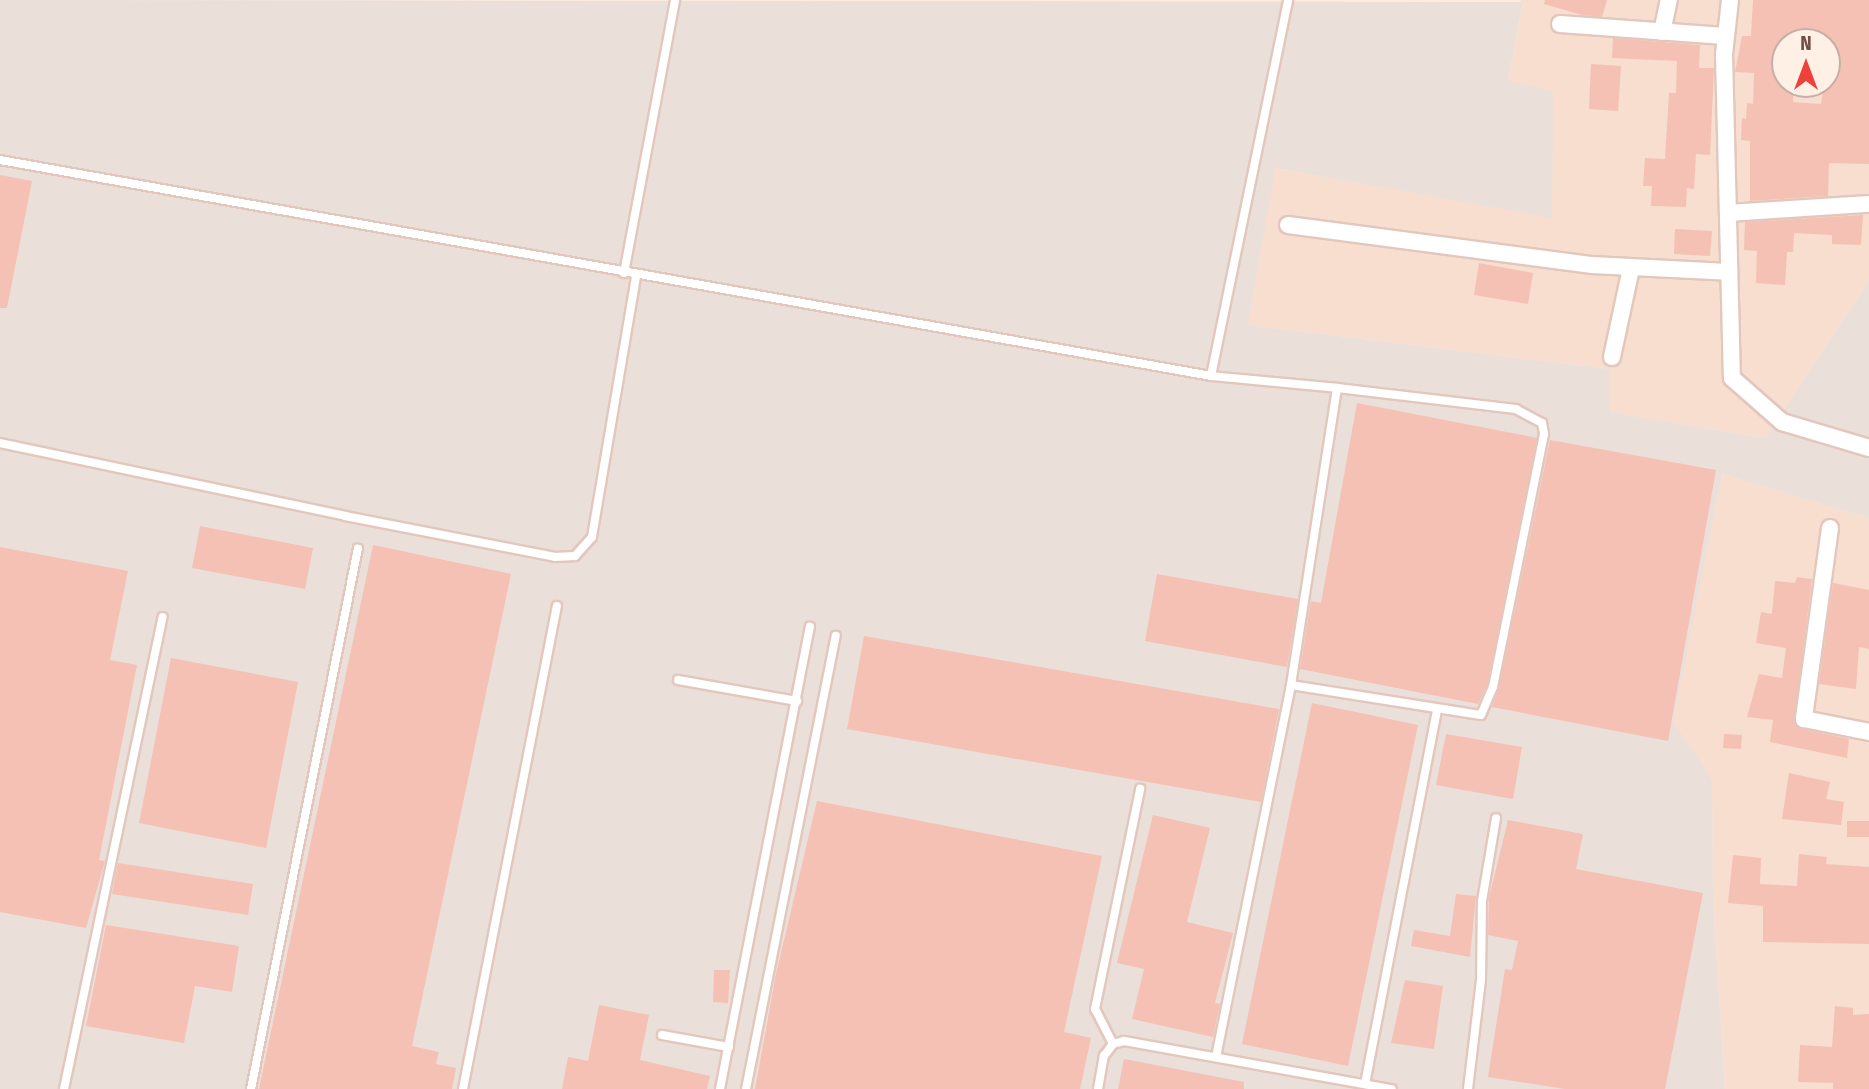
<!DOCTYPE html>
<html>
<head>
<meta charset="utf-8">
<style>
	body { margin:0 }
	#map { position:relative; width:1869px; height:1089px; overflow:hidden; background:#fdebde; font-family:"Fira Sans Condensed",sans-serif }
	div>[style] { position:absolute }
	.residential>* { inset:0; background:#f7decf }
	.industrial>* { inset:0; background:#ebdfda }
	.building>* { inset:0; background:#f4c1b4 }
	.roads { filter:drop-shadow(2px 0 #e3c7bd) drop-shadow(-2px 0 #e3c7bd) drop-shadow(0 2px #e3c7bd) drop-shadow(0 -2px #e3c7bd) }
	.service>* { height:8px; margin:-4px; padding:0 4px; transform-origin:4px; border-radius:4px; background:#fff }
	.minor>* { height:16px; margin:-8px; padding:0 8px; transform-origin:8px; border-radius:8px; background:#fff }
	span { translate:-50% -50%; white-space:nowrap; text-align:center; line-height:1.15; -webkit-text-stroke:6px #fff0e5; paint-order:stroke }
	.north { position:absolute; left:1771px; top:28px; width:70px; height:70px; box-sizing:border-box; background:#fff0e5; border:2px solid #c7afa5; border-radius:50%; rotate:0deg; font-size:19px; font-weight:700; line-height:28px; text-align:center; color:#744d45 }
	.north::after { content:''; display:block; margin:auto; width:24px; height:32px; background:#ee413c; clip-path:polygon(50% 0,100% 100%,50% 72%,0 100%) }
</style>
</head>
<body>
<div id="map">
	<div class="residential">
		<div style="clip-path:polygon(evenodd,1519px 0,1869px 0,1869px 280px,1765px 438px,1608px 412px,1610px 369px,1248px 325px,1274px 168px,1552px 217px,1508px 81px,1523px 3px,1519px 0,1785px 42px,1827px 42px,1827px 84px,1785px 84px,1785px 42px)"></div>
		<div style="clip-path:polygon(1722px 474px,1869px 518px,1869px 1089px,1725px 1089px,1713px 897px,1712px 779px,1672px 723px)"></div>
	</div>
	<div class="industrial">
		<div style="clip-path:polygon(0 0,1523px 2px,1508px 81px,1553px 91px,1552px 218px,1275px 168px,1248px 325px,1610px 369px,1609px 412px,1765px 438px,1869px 280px,1869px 518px,1722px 474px,1673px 722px,1712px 779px,1713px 897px,1725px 1089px,0 1089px)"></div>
	</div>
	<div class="building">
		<div style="clip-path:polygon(1545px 0,1607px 0,1602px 17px,1582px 15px,1544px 4px)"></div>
		<div style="clip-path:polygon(evenodd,1753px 0,1869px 0,1869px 164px,1829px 163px,1828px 196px,1750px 201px,1750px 141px,1741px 140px,1742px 118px,1746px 119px,1747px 103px,1753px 104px,1754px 73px,1735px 72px,1742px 36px,1751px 36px,1753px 0,1785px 42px,1831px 42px,1821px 104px,1793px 102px,1794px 84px,1785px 84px,1785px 42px)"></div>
		<div style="clip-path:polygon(1613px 38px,1700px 45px,1699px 68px,1714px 68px,1710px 155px,1696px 154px,1694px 189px,1687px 188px,1686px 207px,1651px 206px,1652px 186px,1643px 186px,1645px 158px,1665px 159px,1669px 93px,1676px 93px,1677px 61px,1612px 58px)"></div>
		<div style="clip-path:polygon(1591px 64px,1621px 66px,1618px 111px,1589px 109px)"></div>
		<div style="clip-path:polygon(0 175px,32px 181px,7px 308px,0 308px)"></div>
		<div style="clip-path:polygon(1863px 215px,1861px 245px,1832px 244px,1832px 235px,1794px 233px,1793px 252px,1787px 252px,1785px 285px,1756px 283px,1757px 251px,1744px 250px,1745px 222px)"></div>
		<div style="clip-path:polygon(1675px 229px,1712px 231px,1710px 256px,1674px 254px)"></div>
		<div style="clip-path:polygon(1479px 263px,1533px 273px,1528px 304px,1474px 295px)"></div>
		<div style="clip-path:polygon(1357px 403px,1537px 438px,1487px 685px,1478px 704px,1300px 669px,1311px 601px,1321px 603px)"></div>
		<div style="clip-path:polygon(1550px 440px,1716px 470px,1668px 741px,1492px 707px,1499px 688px)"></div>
		<div style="clip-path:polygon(200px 526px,313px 548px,305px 589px,192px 568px)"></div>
		<div style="clip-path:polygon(373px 545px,511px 574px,412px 1046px,439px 1052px,436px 1064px,456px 1068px,452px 1089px,259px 1089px)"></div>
		<div style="clip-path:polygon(0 547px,128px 571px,110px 660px,137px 665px,99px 860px,105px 861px,86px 928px,0 912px)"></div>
		<div style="clip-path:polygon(1157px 574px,1298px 599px,1287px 667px,1145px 641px)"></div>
		<div style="clip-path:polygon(1797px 577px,1812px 579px,1794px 722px,1802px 729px,1849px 739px,1847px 758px,1770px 742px,1773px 720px,1747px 717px,1759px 674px,1782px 678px,1786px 648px,1756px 643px,1761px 612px,1772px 614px,1775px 581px,1795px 583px)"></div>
		<div style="clip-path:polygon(1833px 583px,1869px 590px,1869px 649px,1859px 647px,1856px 689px,1819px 684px)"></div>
		<div style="clip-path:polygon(864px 636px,1279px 709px,1261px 802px,847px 729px)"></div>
		<div style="clip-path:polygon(171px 658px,298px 682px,266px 848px,139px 823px)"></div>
		<div style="clip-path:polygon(1312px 703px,1418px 725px,1348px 1066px,1242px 1044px)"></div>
		<div style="clip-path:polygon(1446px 734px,1522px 747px,1513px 799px,1436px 785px)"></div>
		<div style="clip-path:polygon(1724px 734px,1742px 735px,1741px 749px,1723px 748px)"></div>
		<div style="clip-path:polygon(1789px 773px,1830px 782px,1826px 799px,1844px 802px,1841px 825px,1782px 819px)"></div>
		<div style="clip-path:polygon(817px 801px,1102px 856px,1064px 1032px,1091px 1038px,1080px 1089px,755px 1089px,776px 974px)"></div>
		<div style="clip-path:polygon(1153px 815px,1210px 828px,1187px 922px,1233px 933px,1215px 1003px,1220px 1004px,1213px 1037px,1132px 1019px,1144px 969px,1117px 963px)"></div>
		<div style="clip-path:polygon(1508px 820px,1583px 834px,1576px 869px,1703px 893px,1665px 1089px,1565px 1089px,1488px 1077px,1505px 969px,1512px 970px,1518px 941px,1488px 935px,1489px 898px)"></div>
		<div style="clip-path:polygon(1847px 821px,1869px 821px,1869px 837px,1847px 837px)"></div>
		<div style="clip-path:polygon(1799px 854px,1827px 857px,1826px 864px,1869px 867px,1869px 944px,1763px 942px,1763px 906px,1728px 903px,1733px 855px,1761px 858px,1760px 884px,1797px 886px)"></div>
		<div style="clip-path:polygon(118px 863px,253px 884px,248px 915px,112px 894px)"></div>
		<div style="clip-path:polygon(1456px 894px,1476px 896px,1470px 957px,1411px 946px,1414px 930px,1450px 936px)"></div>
		<div style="clip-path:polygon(106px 925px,239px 946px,232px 992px,195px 986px,184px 1043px,86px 1026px)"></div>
		<div style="clip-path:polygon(714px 970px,730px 970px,728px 1003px,713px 1002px)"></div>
		<div style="clip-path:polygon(1405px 980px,1443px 986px,1434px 1049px,1391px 1043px)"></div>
		<div style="clip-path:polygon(599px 1005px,649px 1015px,640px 1060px,710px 1076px,707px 1089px,562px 1089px,568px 1057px,588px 1061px)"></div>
		<div style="clip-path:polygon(1835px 1006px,1853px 1008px,1853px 1015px,1869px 1014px,1869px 1089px,1833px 1089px,1833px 1083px,1798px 1082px,1800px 1045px,1832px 1047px)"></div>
		<div style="clip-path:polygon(1124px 1059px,1244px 1082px,1244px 1089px,1118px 1089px)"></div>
	</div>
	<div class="roads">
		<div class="service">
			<div style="left:0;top:160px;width:1230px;rotate:10.11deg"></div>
			<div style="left:1211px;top:376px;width:384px;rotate:-78.4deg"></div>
			<div style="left:624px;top:273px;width:278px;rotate:-79.4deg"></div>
			<div style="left:1211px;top:376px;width:127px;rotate:5.4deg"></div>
			<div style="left:1337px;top:388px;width:301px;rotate:98.8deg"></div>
			<div style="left:1291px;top:685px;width:379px;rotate:101.4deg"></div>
			<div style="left:0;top:443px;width:353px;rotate:11.9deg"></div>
			<div style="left:345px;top:516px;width:214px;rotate:11deg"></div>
			<div style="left:555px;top:557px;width:20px;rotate:-3deg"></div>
			<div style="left:575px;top:556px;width:25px;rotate:-48deg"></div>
			<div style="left:592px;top:537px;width:265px;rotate:-80.4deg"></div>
			<div style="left:678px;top:680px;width:121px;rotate:10deg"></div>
			<div style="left:1291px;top:685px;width:192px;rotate:9deg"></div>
			<div style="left:1481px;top:715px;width:30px;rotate:-67deg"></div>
			<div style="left:1493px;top:687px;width:258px;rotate:-78.6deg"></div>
			<div style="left:1544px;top:434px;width:11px;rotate:-100deg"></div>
			<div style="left:1542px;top:423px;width:30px;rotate:-152deg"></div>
			<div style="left:1516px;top:409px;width:180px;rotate:-173.3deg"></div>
			<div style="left:662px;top:1035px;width:68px;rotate:10.2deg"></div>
			<div style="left:1113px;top:1044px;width:39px;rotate:-117deg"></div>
			<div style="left:1095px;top:1009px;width:225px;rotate:-78.4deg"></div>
			<div style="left:1365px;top:1084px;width:380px;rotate:-79.1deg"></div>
			<div style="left:64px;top:1089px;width:482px;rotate:-78.2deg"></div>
			<div style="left:251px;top:1089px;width:551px;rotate:-78.81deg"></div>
			<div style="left:463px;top:1089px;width:492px;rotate:-79deg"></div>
			<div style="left:720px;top:1089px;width:471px;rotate:-79deg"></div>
			<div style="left:746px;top:1089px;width:462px;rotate:-78.8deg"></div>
			<div style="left:1098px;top:1089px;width:34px;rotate:-80deg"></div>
			<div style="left:1104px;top:1056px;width:15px;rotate:-53deg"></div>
			<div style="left:1113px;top:1044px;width:11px;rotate:-15deg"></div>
			<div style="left:1124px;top:1041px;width:272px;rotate:10.2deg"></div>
			<div style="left:1468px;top:1089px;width:110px;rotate:-83.2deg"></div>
			<div style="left:1481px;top:980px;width:79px;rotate:-89.3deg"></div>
			<div style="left:1482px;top:901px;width:84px;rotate:-80.4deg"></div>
		</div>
		<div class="minor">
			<div style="left:1730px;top:0;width:54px;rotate:96.3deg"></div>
			<div style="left:1724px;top:54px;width:324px;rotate:88.6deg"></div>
			<div style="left:1732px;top:378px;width:67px;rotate:41.3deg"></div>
			<div style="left:1782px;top:422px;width:91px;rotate:16.6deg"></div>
			<div style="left:1560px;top:24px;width:165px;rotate:4.2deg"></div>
			<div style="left:1662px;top:32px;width:33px;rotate:-78deg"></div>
			<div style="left:1728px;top:213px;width:141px;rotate:-3.7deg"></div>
			<div style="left:1288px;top:225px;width:307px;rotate:7.5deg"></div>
			<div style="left:1592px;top:265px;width:136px;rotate:2.9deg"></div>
			<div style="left:1612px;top:357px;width:91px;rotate:-77.9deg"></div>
			<div style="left:1830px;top:528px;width:193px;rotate:97.8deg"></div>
			<div style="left:1804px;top:719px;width:66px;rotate:11.3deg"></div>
		</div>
	</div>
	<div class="north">N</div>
</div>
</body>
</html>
